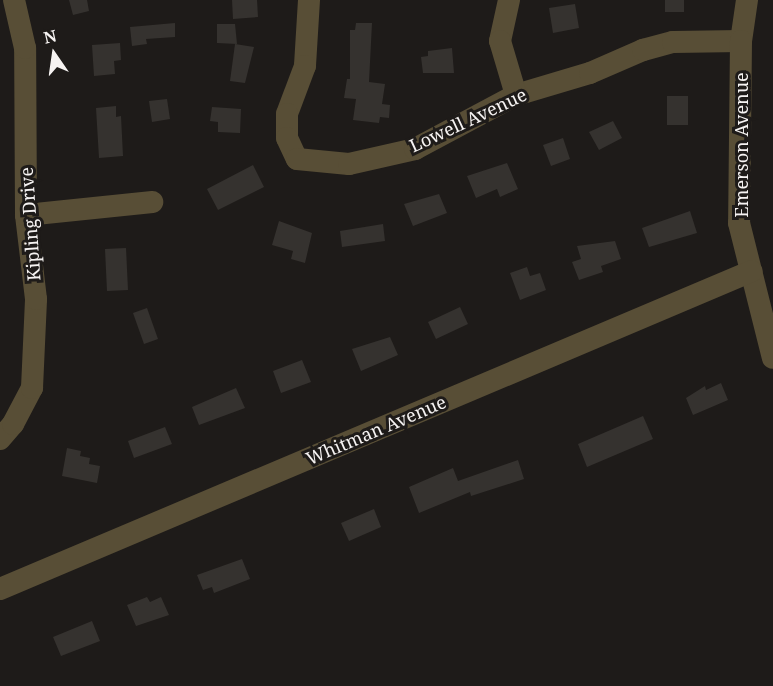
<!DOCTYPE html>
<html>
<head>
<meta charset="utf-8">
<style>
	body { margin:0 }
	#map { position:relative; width:773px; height:686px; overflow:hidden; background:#1e1b19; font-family:"Noto Serif",serif }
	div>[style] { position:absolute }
	.building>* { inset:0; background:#35322f }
	.minor>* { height:22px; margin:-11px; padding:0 11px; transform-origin:11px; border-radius:11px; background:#584e36 }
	span { translate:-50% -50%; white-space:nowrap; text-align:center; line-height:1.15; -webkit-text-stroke:6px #1e1b19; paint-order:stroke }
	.street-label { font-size:18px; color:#f6f3f2 }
	.north { position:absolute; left:24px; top:24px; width:60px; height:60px; -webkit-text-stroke:4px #1e1b19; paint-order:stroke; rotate:347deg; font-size:16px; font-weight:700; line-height:24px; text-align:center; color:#f6f3f2 }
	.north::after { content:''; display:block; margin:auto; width:21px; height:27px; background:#f6f3f2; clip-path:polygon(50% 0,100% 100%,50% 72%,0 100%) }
</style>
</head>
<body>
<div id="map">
	<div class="building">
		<div style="clip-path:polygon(69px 0,87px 0,89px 11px,73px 15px)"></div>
		<div style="clip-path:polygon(232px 0,257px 0,258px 17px,233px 19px)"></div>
		<div style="clip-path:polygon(665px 0,684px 0,684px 12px,665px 12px)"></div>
		<div style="clip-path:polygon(575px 4px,579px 28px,553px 33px,549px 8px)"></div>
		<div style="clip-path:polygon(175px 23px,175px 37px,146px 39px,147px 44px,132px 46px,130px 27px)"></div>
		<div style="clip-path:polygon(356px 23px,372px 23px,369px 82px,385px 84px,382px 104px,390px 105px,389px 118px,380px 117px,379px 123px,353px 120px,356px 99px,344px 98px,347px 79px,350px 79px,350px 30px,355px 30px)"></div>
		<div style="clip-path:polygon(217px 24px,235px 24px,237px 44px,217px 43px)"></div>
		<div style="clip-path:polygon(120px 43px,121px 60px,114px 61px,115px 74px,94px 76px,92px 45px)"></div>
		<div style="clip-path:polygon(235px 44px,254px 47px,245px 83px,230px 81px)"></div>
		<div style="clip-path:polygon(452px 48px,454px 73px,423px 73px,421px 57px,428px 56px,428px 51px)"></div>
		<div style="clip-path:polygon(667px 96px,688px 96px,688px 125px,667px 125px)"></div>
		<div style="clip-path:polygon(167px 99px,170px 119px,152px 122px,149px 101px)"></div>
		<div style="clip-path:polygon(116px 106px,116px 117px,121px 116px,123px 156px,99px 158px,96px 108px)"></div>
		<div style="clip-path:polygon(212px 107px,241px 109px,240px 133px,218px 132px,218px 122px,210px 121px)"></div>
		<div style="clip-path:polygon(613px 121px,622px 138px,599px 150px,589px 132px)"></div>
		<div style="clip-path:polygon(563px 138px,570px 159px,551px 166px,543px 145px)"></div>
		<div style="clip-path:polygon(507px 163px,518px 189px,500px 197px,497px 189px,476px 198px,467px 176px)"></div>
		<div style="clip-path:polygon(253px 165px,264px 187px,218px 210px,207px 189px)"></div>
		<div style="clip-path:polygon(439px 194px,447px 213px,413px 226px,404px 204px)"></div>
		<div style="clip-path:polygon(690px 211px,697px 233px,649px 247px,642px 228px)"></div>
		<div style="clip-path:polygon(279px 221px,312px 233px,305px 263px,291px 259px,293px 251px,272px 245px)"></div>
		<div style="clip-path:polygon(383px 224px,385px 241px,342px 247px,340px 231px)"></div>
		<div style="clip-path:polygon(615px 241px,621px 259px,601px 266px,603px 272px,579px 280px,572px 262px,581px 259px,577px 246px)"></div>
		<div style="clip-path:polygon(126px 248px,128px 290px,107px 291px,105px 249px)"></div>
		<div style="clip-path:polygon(527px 267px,530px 276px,540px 273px,546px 290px,520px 300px,510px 273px)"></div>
		<div style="clip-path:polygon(460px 307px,468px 324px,436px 339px,428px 322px)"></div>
		<div style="clip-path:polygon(147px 308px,158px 339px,144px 344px,133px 313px)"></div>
		<div style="clip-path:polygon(390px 337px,398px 355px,361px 371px,352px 349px)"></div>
		<div style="clip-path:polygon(302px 360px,311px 382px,281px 393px,273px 371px)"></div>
		<div style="clip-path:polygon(721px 383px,728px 400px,693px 415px,686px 398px,705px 386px,706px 390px)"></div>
		<div style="clip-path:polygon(236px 388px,245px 408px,199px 425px,192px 407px)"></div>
		<div style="clip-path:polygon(643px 416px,653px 439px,587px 467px,578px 444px)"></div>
		<div style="clip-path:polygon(165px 427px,172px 444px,134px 458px,128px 441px)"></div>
		<div style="clip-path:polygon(67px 448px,81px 451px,80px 456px,90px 458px,89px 464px,100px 466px,97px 483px,62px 476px)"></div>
		<div style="clip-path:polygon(518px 460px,524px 479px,471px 496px,470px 492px,419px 513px,409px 487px,453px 468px,458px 481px)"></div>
		<div style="clip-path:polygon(374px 509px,381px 527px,349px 541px,341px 523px)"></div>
		<div style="clip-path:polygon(242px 559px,250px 579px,214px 593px,212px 587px,203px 590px,197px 575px)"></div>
		<div style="clip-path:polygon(147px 597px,150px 602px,161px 597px,169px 615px,136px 626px,127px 605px)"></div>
		<div style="clip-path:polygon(92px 621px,100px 641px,61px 656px,53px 637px)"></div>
	</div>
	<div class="minor">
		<div style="left:309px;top:0;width:66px;rotate:93.5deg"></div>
		<div style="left:305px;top:66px;width:51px;rotate:110.6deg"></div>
		<div style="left:287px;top:114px;width:24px;rotate:90deg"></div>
		<div style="left:287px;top:138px;width:23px;rotate:65deg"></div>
		<div style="left:297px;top:159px;width:52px;rotate:5.5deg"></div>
		<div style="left:349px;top:164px;width:68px;rotate:-12.8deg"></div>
		<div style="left:415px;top:149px;width:115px;rotate:-28.1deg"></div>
		<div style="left:516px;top:95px;width:77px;rotate:-16.6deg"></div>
		<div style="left:590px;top:73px;width:58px;rotate:-23.5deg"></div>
		<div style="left:643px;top:50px;width:31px;rotate:-15deg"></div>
		<div style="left:673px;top:42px;width:68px;rotate:-0.8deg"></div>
		<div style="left:509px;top:0;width:42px;rotate:102.4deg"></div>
		<div style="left:500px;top:41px;width:56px;rotate:73.5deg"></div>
		<div style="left:747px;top:0;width:41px;rotate:98.3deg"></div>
		<div style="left:741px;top:41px;width:182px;rotate:90.6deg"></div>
		<div style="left:739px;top:223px;width:139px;rotate:75.9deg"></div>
		<div style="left:26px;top:215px;width:127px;rotate:-5.9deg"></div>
		<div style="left:0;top:439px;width:20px;rotate:-49deg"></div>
		<div style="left:13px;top:424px;width:41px;rotate:-62.2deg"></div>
		<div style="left:32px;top:388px;width:89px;rotate:-87.4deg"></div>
		<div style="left:36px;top:299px;width:85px;rotate:-96.8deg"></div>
		<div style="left:26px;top:215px;width:167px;rotate:-90.3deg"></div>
		<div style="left:25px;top:48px;width:49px;rotate:-102.9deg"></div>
		<div style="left:0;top:589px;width:816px;rotate:-22.92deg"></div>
	</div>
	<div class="street-label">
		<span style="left:468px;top:120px;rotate:-25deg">Lowell Avenue</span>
		<span style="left:741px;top:145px;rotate:-90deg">Emerson Avenue</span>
		<span style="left:30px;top:224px;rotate:-94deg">Kipling Drive</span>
		<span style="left:376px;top:430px;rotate:-23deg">Whitman Avenue</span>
	</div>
	<div class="north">N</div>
</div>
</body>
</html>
